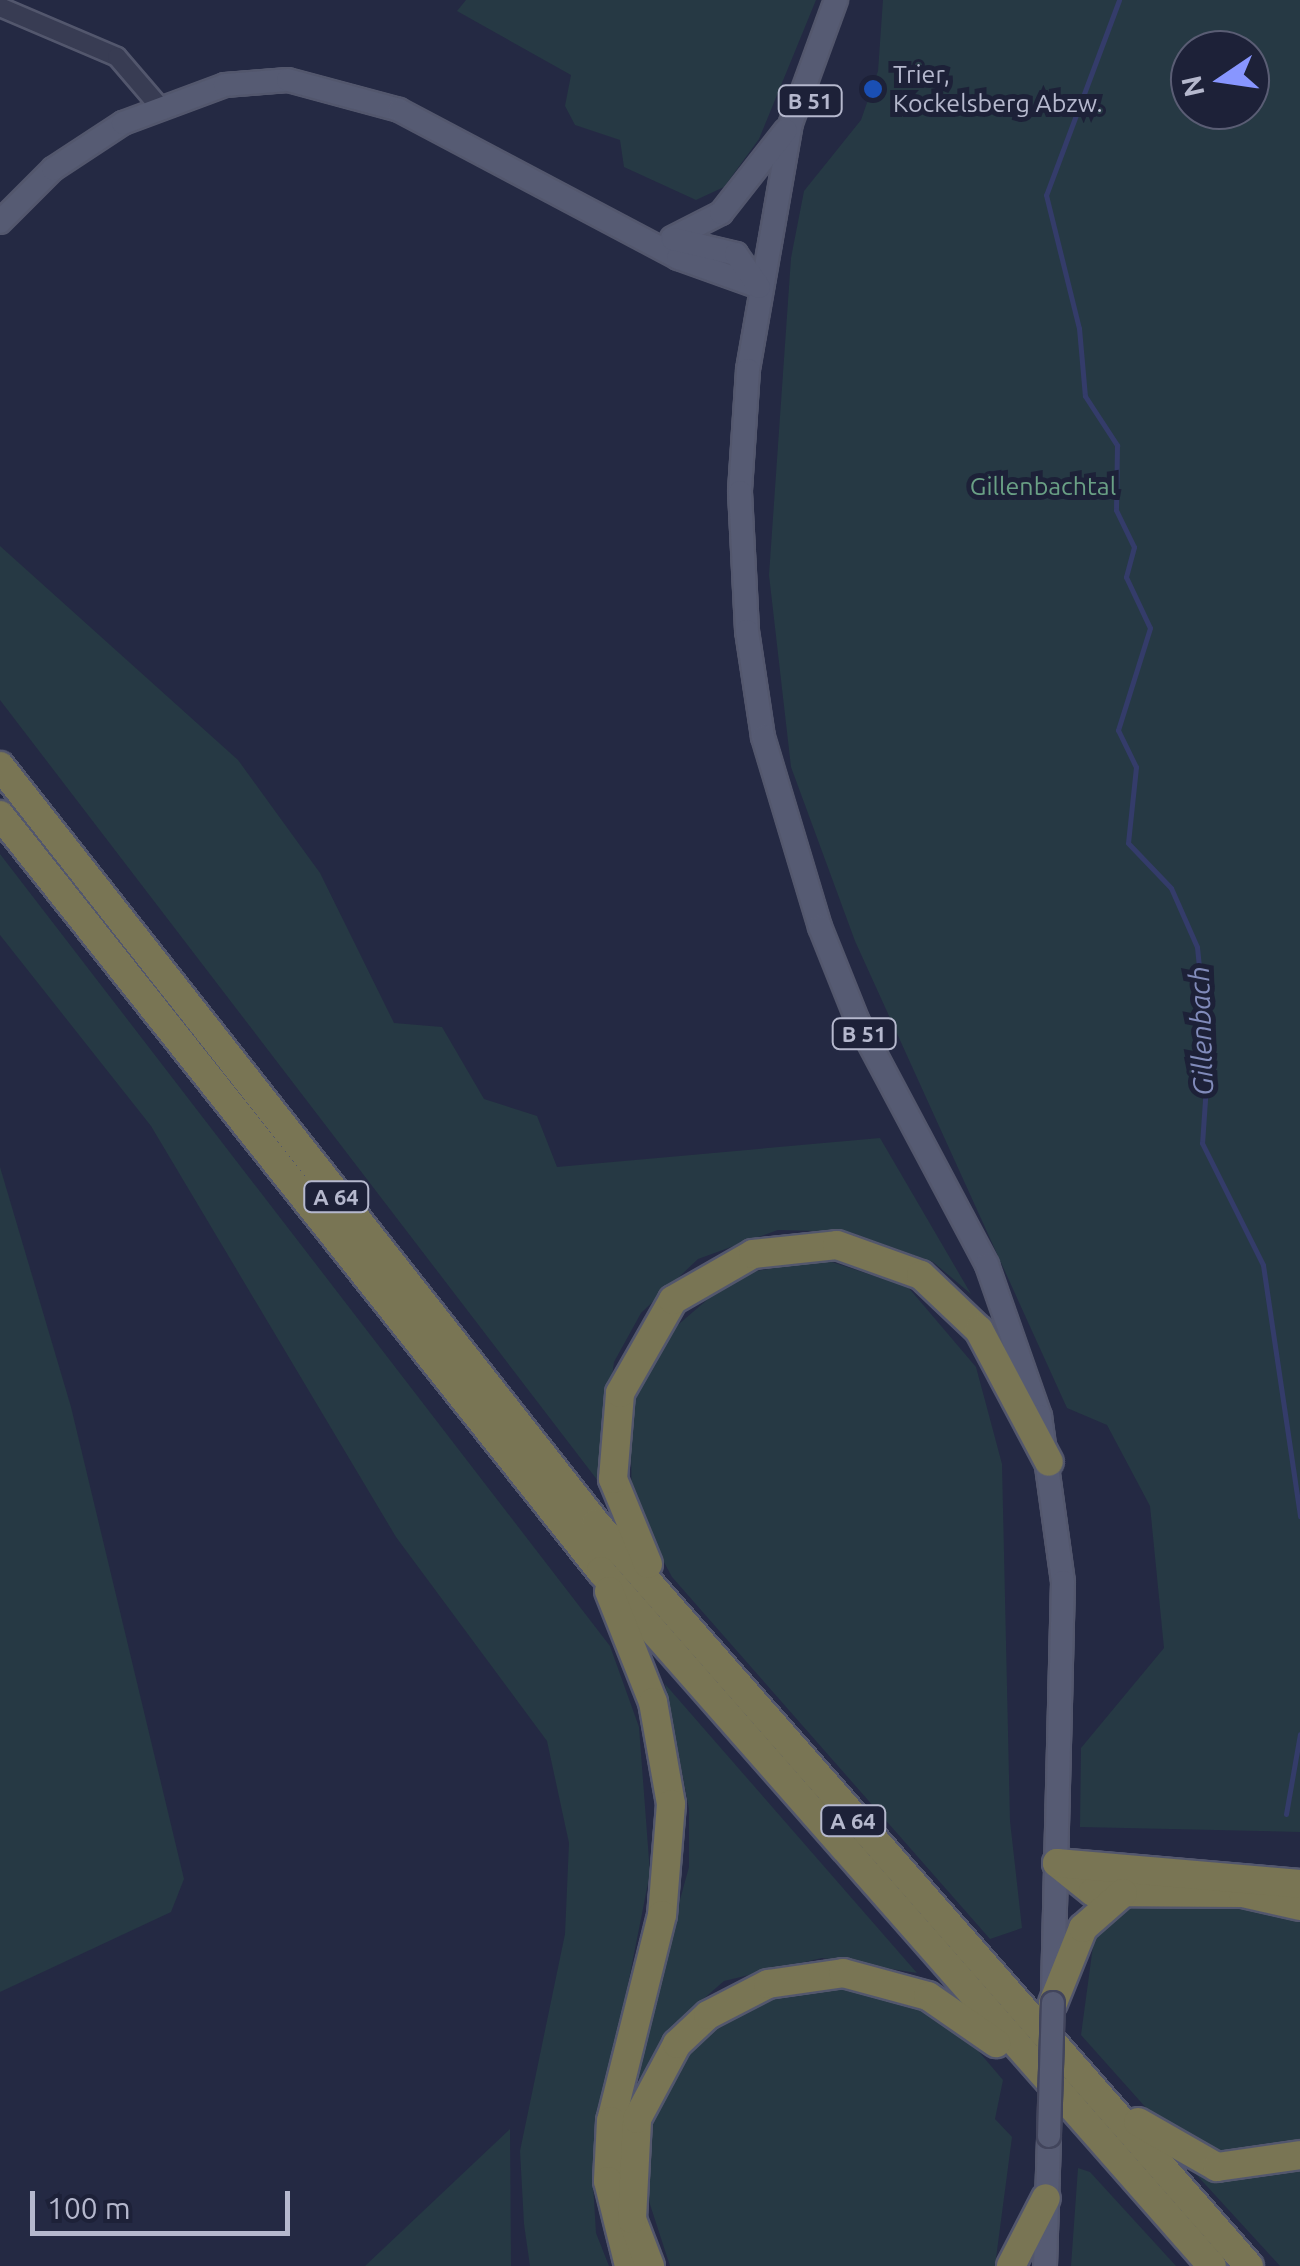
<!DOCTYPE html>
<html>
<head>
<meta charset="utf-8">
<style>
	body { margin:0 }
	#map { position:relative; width:1300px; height:2266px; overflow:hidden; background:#242943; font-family:Ubuntu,sans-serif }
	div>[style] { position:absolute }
	.green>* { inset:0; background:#263944 }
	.stream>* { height:5px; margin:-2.5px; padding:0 2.5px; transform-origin:2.5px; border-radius:2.5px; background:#343c6a }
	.roads { filter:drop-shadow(2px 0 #53576d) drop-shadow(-2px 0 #53576d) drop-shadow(0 2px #53576d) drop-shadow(0 -2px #53576d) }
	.minor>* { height:18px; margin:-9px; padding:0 9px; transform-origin:9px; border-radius:9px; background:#383c53 }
	.major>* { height:22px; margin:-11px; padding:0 11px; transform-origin:11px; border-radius:11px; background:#565b73 }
	.highway>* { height:28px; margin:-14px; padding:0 14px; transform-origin:14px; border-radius:14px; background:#797554 }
	.bridges { filter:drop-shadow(2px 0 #42455c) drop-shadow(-2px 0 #42455c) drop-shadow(0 2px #42455c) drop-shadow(0 -2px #42455c) }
	.major-bridge>* { height:22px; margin:-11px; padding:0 11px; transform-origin:11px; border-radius:11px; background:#565b73 }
	.dots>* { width:28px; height:28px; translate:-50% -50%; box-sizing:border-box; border:5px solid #1d2138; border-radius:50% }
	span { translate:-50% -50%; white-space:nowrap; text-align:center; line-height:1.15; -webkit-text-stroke:10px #1d2138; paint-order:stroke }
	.shield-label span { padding:2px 8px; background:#1d2138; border:2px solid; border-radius:8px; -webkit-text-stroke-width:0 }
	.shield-label { font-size:22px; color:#b5b8cd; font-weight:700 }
	.poi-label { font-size:25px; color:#b5b8cd }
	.left { translate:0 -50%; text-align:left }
	.park-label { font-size:25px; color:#6aa085 }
	.water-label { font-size:28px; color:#818bba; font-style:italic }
	.north { position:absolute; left:1170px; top:30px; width:100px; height:100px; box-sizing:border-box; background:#1d2138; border:2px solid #5a5d74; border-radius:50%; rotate:257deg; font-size:28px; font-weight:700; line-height:40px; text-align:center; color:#b5b8cd }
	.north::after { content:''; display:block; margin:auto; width:35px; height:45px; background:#8896ff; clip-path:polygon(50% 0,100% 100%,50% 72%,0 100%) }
	.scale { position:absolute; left:30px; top:2191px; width:260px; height:45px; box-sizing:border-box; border:5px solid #b5b8cd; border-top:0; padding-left:12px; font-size:30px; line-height:35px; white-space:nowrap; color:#b5b8cd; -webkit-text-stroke:8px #1d2138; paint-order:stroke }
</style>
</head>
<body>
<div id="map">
	<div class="green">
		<div style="clip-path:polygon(466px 0,816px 0,759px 139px,724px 187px,696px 200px,624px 167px,620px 140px,575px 125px,565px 106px,571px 75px,457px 11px)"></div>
		<div style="clip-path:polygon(evenodd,883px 0,1300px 0,1300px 1832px,1080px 1827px,1081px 1748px,1164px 1648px,1150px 1506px,1107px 1425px,1067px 1408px,855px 941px,791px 767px,769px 575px,791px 258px,804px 191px,861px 120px,878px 71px,883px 0,1190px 50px,1250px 50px,1250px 110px,1190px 110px,1190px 50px)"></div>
		<div style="clip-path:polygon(0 546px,238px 760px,320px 873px,394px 1023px,442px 1027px,484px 1099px,537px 1116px,557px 1167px,880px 1138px,971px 1294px,933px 1262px,849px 1232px,778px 1230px,698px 1259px,641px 1313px,614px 1362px,598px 1481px,0 700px)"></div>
		<div style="clip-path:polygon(0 854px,610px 1646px,639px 1727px,650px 1873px,592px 2167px,596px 2233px,609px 2266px,530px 2266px,524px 2224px,520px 2151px,565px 1934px,569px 1843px,547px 1741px,396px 1537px,151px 1126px,0 935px)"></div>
		<div style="clip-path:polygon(0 1167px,71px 1407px,184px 1879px,171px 1912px,0 1992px)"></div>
		<div style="clip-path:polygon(826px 1260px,908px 1287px,976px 1367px,1002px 1464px,1010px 1821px,1022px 1928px,990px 1939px,672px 1577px,632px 1503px,630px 1409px,665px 1336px,737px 1274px)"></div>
		<div style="clip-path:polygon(665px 1684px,917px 1973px,822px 1958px,724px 1981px,685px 2015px,640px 2079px,631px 2078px,689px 1867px,689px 1809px)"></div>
		<div style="clip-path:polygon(1224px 1901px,1300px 1914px,1300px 2146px,1228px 2159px,1164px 2128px,1081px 2035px,1095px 1931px,1134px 1902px)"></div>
		<div style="clip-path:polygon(812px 1983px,904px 1995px,963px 2033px,1003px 2080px,995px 2119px,1012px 2137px,995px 2266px,670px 2266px,645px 2189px,651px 2122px,679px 2061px,726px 2014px)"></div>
		<div style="clip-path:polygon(510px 2129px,511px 2266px,365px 2266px)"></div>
		<div style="clip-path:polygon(1300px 2163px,1300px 2266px,1280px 2266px,1193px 2171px,1262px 2175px)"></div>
		<div style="clip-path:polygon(1078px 2168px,1090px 2172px,1176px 2266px,1071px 2266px)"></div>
	</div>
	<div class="stream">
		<div style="left:1119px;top:0;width:208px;rotate:110.5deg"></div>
		<div style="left:1046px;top:195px;width:137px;rotate:76.1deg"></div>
		<div style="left:1079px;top:328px;width:68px;rotate:85deg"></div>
		<div style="left:1085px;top:396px;width:59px;rotate:56.9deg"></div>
		<div style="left:1117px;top:445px;width:65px;rotate:90.9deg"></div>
		<div style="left:1116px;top:510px;width:41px;rotate:64.1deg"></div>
		<div style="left:1134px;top:547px;width:31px;rotate:105deg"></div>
		<div style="left:1126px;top:577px;width:56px;rotate:64.8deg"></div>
		<div style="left:1150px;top:628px;width:107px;rotate:107.4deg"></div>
		<div style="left:1118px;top:730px;width:41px;rotate:64.1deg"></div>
		<div style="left:1136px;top:767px;width:76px;rotate:96deg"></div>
		<div style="left:1128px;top:843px;width:62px;rotate:46.3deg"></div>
		<div style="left:1171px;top:888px;width:64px;rotate:66.2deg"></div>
		<div style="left:1197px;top:947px;width:110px;rotate:84.2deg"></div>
		<div style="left:1208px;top:1056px;width:87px;rotate:93.9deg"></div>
		<div style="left:1202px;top:1143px;width:136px;rotate:63.4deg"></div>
		<div style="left:1263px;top:1265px;width:254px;rotate:81.6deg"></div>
		<div style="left:1286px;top:1814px;width:81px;rotate:-80.1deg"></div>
	</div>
	<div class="roads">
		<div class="minor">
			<div style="left:0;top:7px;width:127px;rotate:23.1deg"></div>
			<div style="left:117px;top:57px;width:65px;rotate:49.4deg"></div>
		</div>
		<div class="major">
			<div style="left:836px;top:0;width:131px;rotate:110.1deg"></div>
			<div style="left:791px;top:123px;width:251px;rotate:99.9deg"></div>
			<div style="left:748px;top:370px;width:122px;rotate:93.8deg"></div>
			<div style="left:740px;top:492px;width:139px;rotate:87.1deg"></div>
			<div style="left:747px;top:631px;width:107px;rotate:81.4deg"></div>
			<div style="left:763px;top:737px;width:198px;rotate:73.3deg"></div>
			<div style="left:820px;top:927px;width:102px;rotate:68.2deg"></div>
			<div style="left:858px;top:1022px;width:275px;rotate:62deg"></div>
			<div style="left:987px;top:1265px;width:160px;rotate:70.7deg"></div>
			<div style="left:1040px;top:1416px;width:168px;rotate:82.1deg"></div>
			<div style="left:1063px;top:1582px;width:412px;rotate:91.4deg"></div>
			<div style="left:0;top:222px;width:75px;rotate:-45deg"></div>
			<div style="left:53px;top:169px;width:84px;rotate:-33.3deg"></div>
			<div style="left:123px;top:123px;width:109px;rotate:-20.4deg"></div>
			<div style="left:225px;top:85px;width:63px;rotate:-4.5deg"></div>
			<div style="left:288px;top:80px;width:115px;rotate:15.1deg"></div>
			<div style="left:399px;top:110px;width:316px;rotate:27.9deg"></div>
			<div style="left:678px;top:258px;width:86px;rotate:19.7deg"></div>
			<div style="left:672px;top:238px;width:55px;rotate:-27deg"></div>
			<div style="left:721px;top:213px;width:105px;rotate:-51.9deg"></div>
			<div style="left:673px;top:239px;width:65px;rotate:13.4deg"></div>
			<div style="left:736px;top:254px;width:40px;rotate:55.1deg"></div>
			<div style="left:1045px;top:2266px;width:130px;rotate:-88.2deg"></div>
		</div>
		<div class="highway">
			<div style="left:0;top:766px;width:963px;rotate:51.79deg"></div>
			<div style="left:596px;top:1523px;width:989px;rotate:48.69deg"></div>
			<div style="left:0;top:815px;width:966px;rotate:51.52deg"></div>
			<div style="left:601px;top:1571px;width:925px;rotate:48.68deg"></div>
			<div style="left:648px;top:1564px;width:92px;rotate:-112.4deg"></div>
			<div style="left:613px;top:1479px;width:86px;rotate:-85.3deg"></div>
			<div style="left:620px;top:1393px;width:107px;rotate:-60.3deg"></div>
			<div style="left:673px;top:1300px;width:92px;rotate:-29.9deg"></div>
			<div style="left:753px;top:1254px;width:84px;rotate:-6.1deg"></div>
			<div style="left:837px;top:1245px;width:89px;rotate:19.7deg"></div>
			<div style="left:921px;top:1275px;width:80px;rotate:43.5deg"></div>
			<div style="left:979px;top:1330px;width:149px;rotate:62.1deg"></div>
			<div style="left:609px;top:1591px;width:119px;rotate:68.4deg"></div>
			<div style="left:653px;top:1702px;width:104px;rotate:80deg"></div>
			<div style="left:671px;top:1804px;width:111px;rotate:94.6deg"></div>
			<div style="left:662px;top:1915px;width:212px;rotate:103.9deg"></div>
			<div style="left:611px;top:2121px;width:60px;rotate:92.9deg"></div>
			<div style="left:608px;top:2181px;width:88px;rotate:76.1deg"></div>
			<div style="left:1057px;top:1863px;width:46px;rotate:38.9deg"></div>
			<div style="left:1093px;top:1892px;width:150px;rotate:0.4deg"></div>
			<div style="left:1243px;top:1893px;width:58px;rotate:12.8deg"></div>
			<div style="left:1057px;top:1863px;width:244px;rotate:4.9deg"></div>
			<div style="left:1053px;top:2003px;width:81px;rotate:-68.2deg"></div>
			<div style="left:1083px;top:1928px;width:53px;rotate:-41.2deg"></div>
			<div style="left:1138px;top:2122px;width:91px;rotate:29.7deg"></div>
			<div style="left:1217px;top:2167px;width:84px;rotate:-8.2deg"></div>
			<div style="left:650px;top:2266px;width:50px;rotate:-111deg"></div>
			<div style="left:632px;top:2219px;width:100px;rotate:-87.1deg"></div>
			<div style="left:637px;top:2119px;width:85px;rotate:-61.9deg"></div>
			<div style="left:677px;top:2044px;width:42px;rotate:-43.1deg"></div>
			<div style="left:708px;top:2015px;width:68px;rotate:-27.3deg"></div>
			<div style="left:768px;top:1984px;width:76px;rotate:-8.3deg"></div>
			<div style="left:843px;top:1973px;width:88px;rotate:15.1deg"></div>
			<div style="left:928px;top:1996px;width:83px;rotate:34.7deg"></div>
			<div style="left:1011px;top:2266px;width:76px;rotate:-62.8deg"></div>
		</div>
	</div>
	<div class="bridges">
		<div class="major-bridge">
			<div style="left:1049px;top:2136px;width:133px;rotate:-88.3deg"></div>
		</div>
	</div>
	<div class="dots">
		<div style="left:873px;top:89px;background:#1a4fb4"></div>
	</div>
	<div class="shield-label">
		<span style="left:810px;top:101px">B 51</span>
		<span style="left:864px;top:1034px">B 51</span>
		<span style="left:336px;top:1197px">A 64</span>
		<span style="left:853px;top:1821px">A 64</span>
	</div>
	<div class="poi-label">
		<span class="left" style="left:893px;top:89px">Trier,<br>Kockelsberg Abzw.</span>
	</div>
	<div class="park-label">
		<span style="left:1043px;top:486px">Gillenbachtal</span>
	</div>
	<div class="water-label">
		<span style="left:1201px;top:1031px;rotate:-92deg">Gillenbach</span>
	</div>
	<div class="north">N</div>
	<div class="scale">100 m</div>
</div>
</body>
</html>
